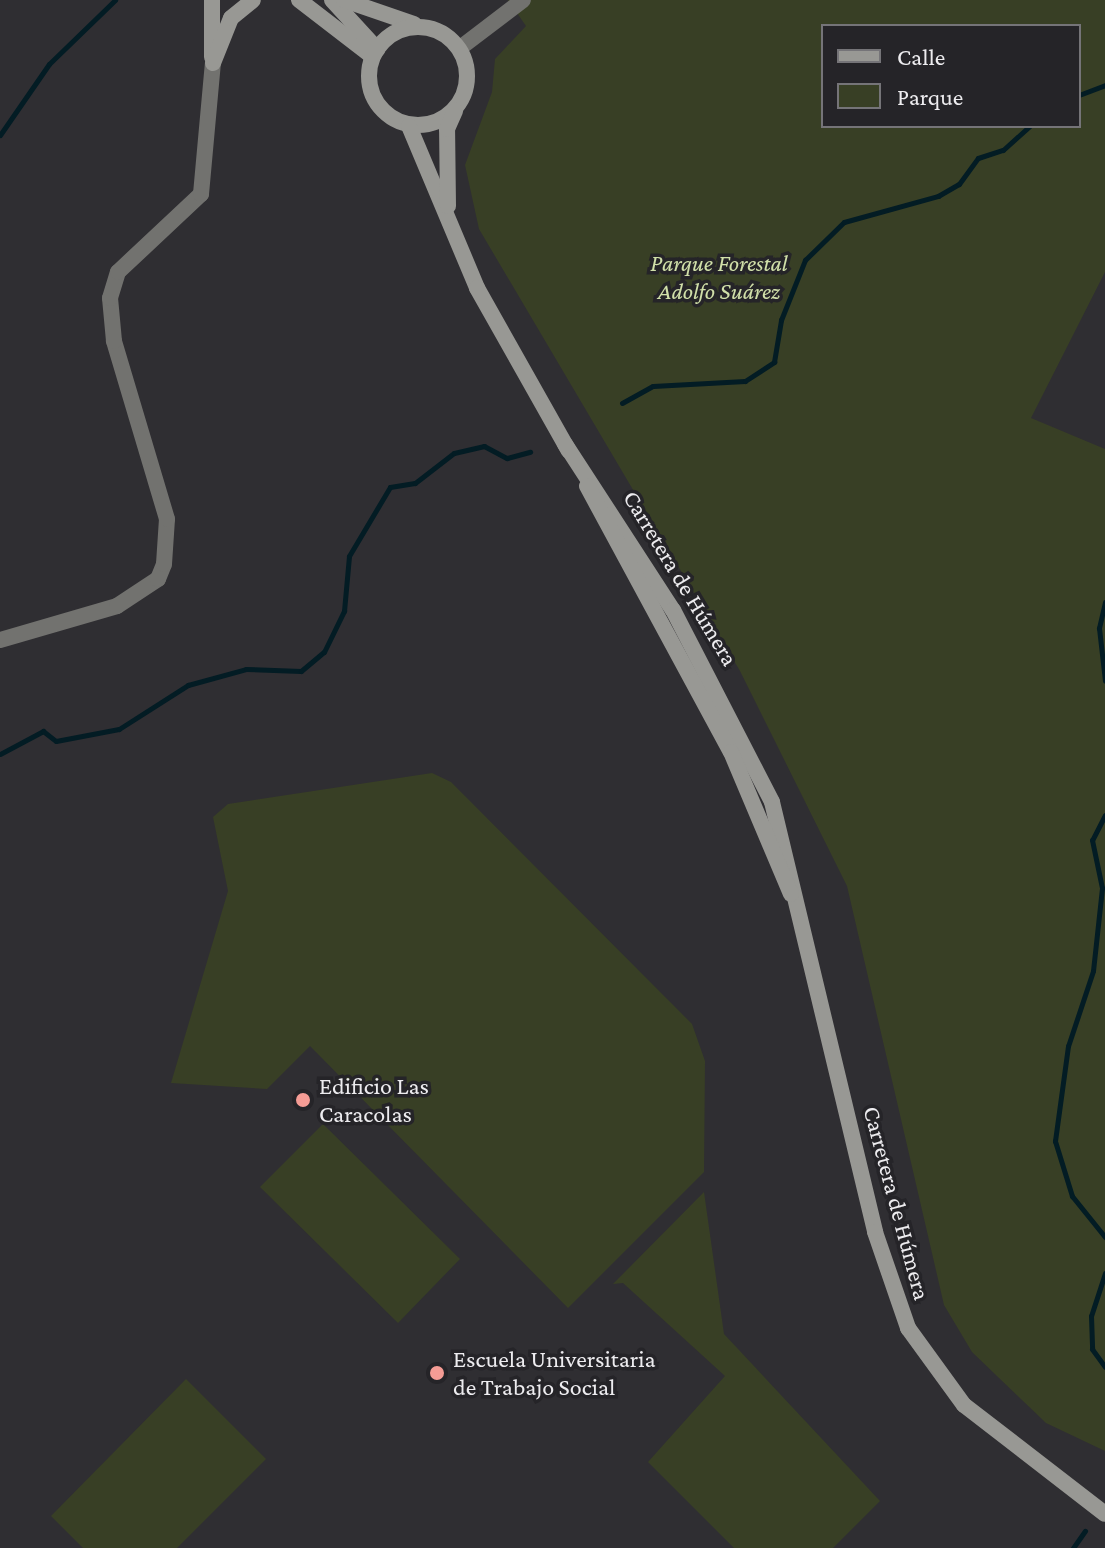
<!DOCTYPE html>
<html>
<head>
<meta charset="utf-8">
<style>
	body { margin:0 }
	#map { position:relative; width:1105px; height:1548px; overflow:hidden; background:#2f2e32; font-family:"Crimson Pro",serif }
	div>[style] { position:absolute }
	.green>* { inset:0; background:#383f25 }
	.stream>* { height:5px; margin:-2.5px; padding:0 2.5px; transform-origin:2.5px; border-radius:2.5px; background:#031c24 }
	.street>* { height:16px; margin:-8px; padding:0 8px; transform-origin:8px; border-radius:8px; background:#72726f }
	.secondary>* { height:16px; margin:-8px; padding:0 8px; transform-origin:8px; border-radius:8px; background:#989894 }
	.secondary>.ring { margin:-8px; padding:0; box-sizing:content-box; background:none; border:16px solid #989894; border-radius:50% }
	.dots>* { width:22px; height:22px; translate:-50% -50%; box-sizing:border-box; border:4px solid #252428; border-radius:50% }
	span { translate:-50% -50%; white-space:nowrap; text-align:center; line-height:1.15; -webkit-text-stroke:7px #252428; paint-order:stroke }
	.park-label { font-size:24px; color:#d1e0a9; font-style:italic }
	.street-label { font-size:24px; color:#edecef }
	.poi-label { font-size:24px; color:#edecef }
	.left { translate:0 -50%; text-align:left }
	.legend { position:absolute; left:821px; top:24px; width:260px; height:104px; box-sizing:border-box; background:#252428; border:2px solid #757478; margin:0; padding:10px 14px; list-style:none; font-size:24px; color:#edecef }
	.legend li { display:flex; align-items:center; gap:16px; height:40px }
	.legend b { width:40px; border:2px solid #757478 }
</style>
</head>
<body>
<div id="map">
	<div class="green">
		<div style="clip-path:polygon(evenodd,508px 0,1105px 0,1105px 272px,1031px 418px,1105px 449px,1105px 1451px,1046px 1423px,972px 1352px,944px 1305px,847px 886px,740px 671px,479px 229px,465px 165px,492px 92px,495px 59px,526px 26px,508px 0,823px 26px,1079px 26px,1079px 126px,823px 126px,823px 26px)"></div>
		<div style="clip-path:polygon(432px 773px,451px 782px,692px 1024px,705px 1061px,704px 1172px,568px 1308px,310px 1046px,267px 1089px,171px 1083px,228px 891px,213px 817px,228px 804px)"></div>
		<div style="clip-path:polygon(323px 1124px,460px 1259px,398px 1323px,260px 1187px)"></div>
		<div style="clip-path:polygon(704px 1192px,724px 1334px,880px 1501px,833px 1548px,734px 1548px,648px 1462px,725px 1376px,623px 1283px,613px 1284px)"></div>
		<div style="clip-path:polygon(186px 1379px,266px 1459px,177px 1548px,83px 1548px,51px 1516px)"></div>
	</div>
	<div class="stream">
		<div style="left:1079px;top:95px;width:28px;rotate:-21deg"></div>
		<div style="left:0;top:135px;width:86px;rotate:-55.4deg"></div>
		<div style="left:49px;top:64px;width:92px;rotate:-44.1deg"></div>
		<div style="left:622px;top:403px;width:35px;rotate:-29deg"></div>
		<div style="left:653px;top:386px;width:92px;rotate:-3.1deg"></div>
		<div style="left:745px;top:381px;width:35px;rotate:-33deg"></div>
		<div style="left:774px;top:362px;width:43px;rotate:-80.5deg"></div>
		<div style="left:781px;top:320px;width:65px;rotate:-68.2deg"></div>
		<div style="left:805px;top:260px;width:54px;rotate:-44.3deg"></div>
		<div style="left:844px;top:222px;width:98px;rotate:-15.5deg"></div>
		<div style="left:938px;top:196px;width:24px;rotate:-30deg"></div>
		<div style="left:959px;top:184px;width:32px;rotate:-54deg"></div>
		<div style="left:978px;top:158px;width:26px;rotate:-18deg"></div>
		<div style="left:1003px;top:150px;width:36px;rotate:-42deg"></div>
		<div style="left:1105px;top:602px;width:27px;rotate:103deg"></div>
		<div style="left:1099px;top:628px;width:53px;rotate:83.5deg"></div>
		<div style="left:0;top:754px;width:49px;rotate:-28.1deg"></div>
		<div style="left:43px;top:731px;width:16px;rotate:38deg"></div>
		<div style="left:56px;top:741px;width:64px;rotate:-10.8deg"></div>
		<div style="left:119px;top:729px;width:82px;rotate:-32.5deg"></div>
		<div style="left:188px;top:685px;width:60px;rotate:-15.4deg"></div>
		<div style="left:246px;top:669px;width:55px;rotate:2.1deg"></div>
		<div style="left:301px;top:671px;width:30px;rotate:-40deg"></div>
		<div style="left:324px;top:652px;width:46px;rotate:-64deg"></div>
		<div style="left:344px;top:611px;width:55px;rotate:-84.8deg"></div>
		<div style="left:349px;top:556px;width:80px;rotate:-59.3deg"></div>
		<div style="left:390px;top:487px;width:25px;rotate:-9deg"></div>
		<div style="left:415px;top:483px;width:49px;rotate:-37.6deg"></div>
		<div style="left:454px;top:453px;width:31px;rotate:-13deg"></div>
		<div style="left:484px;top:446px;width:26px;rotate:28deg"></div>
		<div style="left:507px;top:458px;width:24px;rotate:-15deg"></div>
		<div style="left:1105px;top:815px;width:28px;rotate:117deg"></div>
		<div style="left:1092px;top:840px;width:49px;rotate:78.2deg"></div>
		<div style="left:1102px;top:888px;width:83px;rotate:96.2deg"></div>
		<div style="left:1093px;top:971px;width:79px;rotate:108.4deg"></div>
		<div style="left:1068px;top:1046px;width:96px;rotate:97.8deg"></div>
		<div style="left:1055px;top:1141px;width:58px;rotate:72.8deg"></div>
		<div style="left:1072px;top:1196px;width:53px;rotate:51.2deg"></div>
		<div style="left:1105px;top:1273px;width:45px;rotate:108deg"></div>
		<div style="left:1091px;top:1316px;width:33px;rotate:88deg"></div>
		<div style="left:1092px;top:1349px;width:22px;rotate:54deg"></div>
		<div style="left:1073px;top:1548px;width:21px;rotate:-55deg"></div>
	</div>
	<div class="street">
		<div style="left:460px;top:48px;width:79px;rotate:-37.3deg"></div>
		<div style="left:0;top:640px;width:122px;rotate:-16.2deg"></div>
		<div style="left:117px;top:606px;width:49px;rotate:-33.4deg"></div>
		<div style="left:158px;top:579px;width:16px;rotate:-68deg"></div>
		<div style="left:164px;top:564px;width:45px;rotate:-86.2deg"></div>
		<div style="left:167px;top:519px;width:186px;rotate:-106.6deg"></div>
		<div style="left:114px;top:341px;width:43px;rotate:-95.3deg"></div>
		<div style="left:110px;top:298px;width:27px;rotate:-73deg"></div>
		<div style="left:118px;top:272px;width:114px;rotate:-43.2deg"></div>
		<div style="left:201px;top:194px;width:132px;rotate:-84.8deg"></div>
	</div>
	<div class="secondary">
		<div style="left:212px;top:0;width:57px;rotate:90deg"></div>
		<div style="left:299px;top:0;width:93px;rotate:37.6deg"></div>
		<div style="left:332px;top:0;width:67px;rotate:47.4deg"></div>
		<div style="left:344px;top:0;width:74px;rotate:18.9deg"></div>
		<div class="ring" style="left:369px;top:27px;width:82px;height:82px"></div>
		<div style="left:213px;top:63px;width:48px;rotate:-68.2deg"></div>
		<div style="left:231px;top:18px;width:28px;rotate:-39deg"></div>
		<div style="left:409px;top:126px;width:176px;rotate:67.2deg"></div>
		<div style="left:477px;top:288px;width:187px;rotate:60.6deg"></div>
		<div style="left:448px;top:206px;width:77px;rotate:-90.7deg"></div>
		<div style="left:447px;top:129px;width:20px;rotate:-66deg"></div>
		<div style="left:565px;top:444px;width:198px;rotate:57deg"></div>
		<div style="left:673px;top:610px;width:216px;rotate:62.7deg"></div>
		<div style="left:772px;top:802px;width:442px;rotate:76.5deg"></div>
		<div style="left:875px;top:1232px;width:102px;rotate:71deg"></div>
		<div style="left:908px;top:1328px;width:95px;rotate:54deg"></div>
		<div style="left:964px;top:1405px;width:178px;rotate:37.7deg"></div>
		<div style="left:587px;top:486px;width:302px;rotate:61.6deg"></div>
		<div style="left:731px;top:752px;width:154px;rotate:67.1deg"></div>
	</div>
	<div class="dots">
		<div style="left:303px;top:1100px;background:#f59c95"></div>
		<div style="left:437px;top:1373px;background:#f59c95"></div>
	</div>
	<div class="park-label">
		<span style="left:719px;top:277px">Parque Forestal<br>Adolfo Suárez</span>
	</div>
	<div class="street-label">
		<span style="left:681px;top:578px;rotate:59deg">Carretera de Húmera</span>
		<span style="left:897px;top:1203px;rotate:75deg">Carretera de Húmera</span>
	</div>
	<div class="poi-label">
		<span class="left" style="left:319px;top:1100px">Edificio Las<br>Caracolas</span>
		<span class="left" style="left:453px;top:1373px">Escuela Universitaria<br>de Trabajo Social</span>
	</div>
	<ul class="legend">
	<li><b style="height:10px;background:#989894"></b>Calle</li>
	<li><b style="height:22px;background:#383f25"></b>Parque</li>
	</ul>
</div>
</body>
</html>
